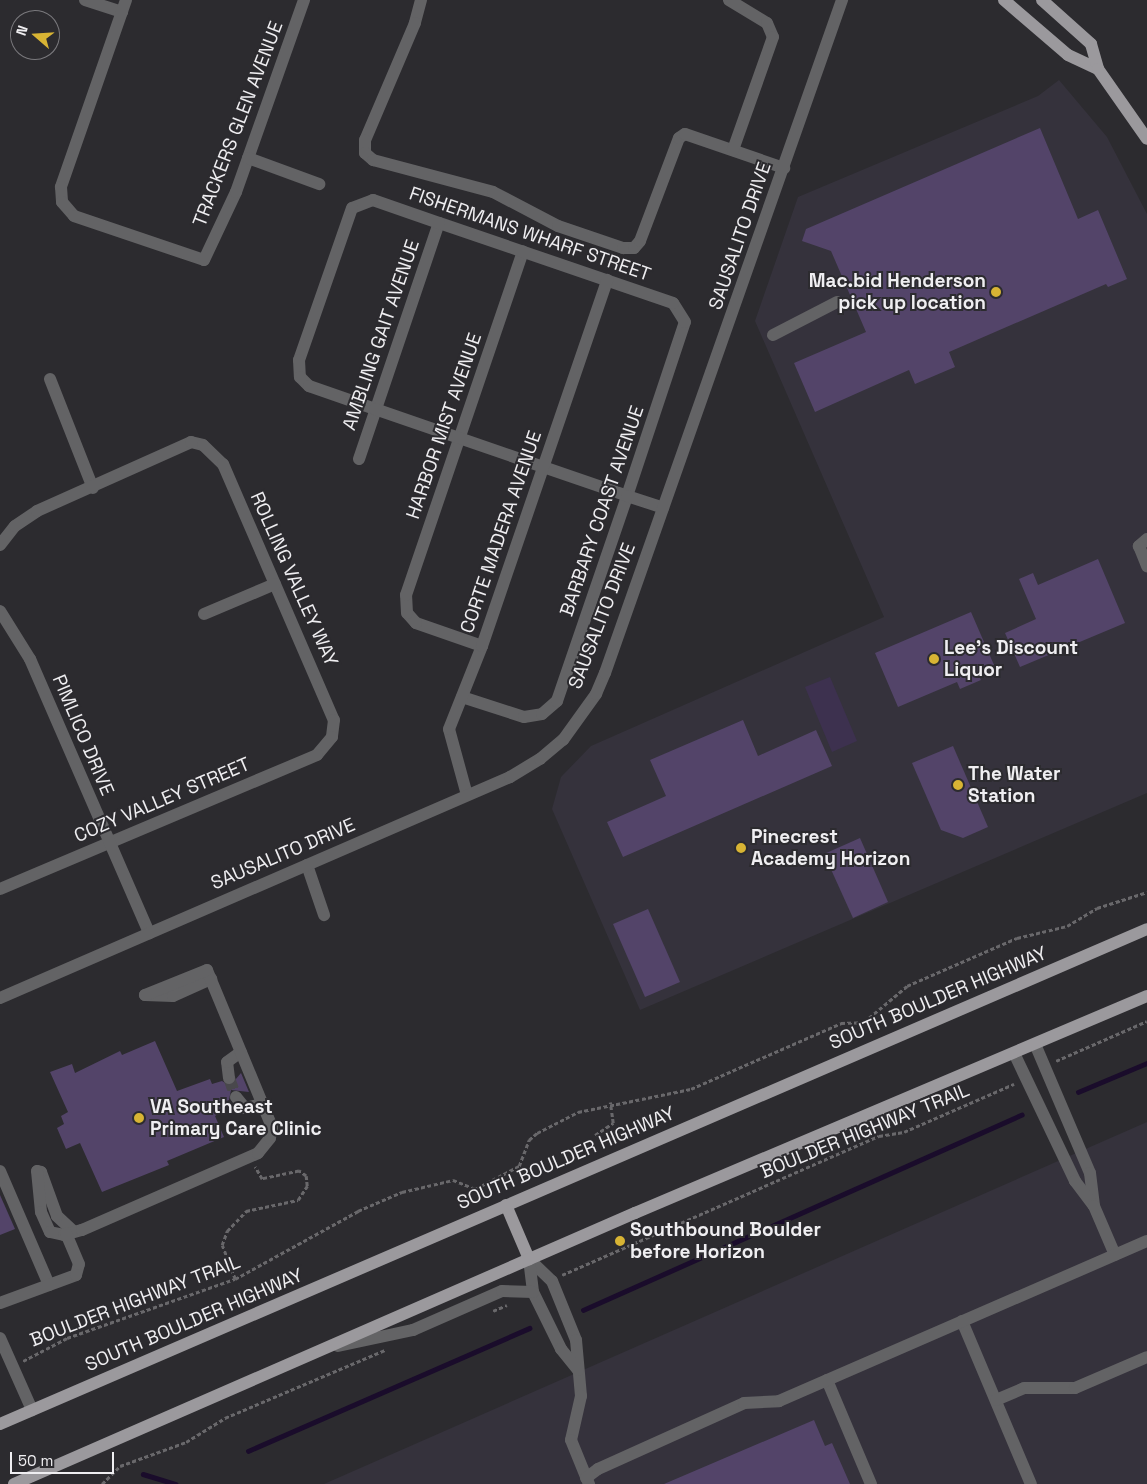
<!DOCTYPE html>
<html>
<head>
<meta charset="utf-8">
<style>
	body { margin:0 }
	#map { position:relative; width:1147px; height:1484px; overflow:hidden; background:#2c2b2f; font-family:"Space Grotesk",sans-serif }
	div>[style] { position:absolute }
	.built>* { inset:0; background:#35323c }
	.green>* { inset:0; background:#3d314f }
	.stream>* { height:4.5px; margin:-2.25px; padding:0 2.25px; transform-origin:2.25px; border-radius:2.25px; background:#1a0c2b }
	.building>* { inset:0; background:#534469 }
	.minor-tunnel>* { height:12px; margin-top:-6px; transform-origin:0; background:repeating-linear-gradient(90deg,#49484c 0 12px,transparent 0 18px) }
	.path>* { height:2.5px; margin-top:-1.25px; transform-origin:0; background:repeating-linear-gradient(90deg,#69686b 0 4px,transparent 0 6.5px) }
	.minor>* { height:12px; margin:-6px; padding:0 6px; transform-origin:6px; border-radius:6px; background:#636365 }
	.major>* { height:12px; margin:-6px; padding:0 6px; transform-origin:6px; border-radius:6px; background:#9b999d }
	.dots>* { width:14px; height:14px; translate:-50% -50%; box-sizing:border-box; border:2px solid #2c2b2f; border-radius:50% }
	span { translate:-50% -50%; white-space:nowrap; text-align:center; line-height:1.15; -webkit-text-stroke:4px #2c2b2f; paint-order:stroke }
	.street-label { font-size:19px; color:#efeef1 }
	.poi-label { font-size:19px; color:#efeef1; font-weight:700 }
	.right { translate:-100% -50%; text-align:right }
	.left { translate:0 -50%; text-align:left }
	.north { position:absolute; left:10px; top:10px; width:50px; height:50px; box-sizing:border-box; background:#2c2b2f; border:1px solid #7a797d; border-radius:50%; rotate:289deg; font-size:14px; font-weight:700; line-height:20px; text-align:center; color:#efeef1 }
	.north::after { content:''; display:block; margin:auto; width:18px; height:22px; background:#d8b434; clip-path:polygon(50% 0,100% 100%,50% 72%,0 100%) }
	.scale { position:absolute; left:10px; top:1452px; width:104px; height:22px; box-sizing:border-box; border:2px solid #efeef1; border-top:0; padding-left:6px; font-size:15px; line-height:18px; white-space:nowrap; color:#efeef1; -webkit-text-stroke:4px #2c2b2f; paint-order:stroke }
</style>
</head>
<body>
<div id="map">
	<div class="built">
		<div style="clip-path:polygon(1059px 80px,1107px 137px,1147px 214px,1147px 793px,640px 1010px,552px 809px,561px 777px,591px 746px,884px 617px,755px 321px,798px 197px,1038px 96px)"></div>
		<div style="clip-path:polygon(1147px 1122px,1147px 1484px,324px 1484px)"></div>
	</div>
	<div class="green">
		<div style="clip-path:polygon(830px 677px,857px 741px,832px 752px,805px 687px)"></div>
	</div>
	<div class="stream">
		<div style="left:1078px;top:1092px;width:75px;rotate:-22.8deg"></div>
		<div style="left:583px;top:1310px;width:480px;rotate:-24deg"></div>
		<div style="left:248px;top:1451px;width:307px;rotate:-23.6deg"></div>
		<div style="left:143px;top:1474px;width:34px;rotate:17deg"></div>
	</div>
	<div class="building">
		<div style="clip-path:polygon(1040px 128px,1078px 219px,1098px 210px,1127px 279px,1108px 287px,1106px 284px,949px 352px,955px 367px,915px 384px,909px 370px,815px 412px,794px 363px,866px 332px,831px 251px,802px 241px,806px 229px)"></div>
		<div style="clip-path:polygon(1098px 559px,1125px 623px,1020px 667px,1005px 633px,1036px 619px,1019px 579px,1033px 573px,1038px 585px)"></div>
		<div style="clip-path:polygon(971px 612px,994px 665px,977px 672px,981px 680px,960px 689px,957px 682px,898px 707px,875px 653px)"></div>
		<div style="clip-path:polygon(743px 720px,758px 756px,816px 730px,832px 766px,623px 857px,607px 822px,666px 796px,650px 760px)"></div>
		<div style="clip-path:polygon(953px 746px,988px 827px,963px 838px,941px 830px,912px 763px)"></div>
		<div style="clip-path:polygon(860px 838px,888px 902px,853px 918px,824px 854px)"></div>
		<div style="clip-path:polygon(648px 909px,680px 982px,645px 997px,613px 924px)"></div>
		<div style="clip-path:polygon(155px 1041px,177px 1091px,210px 1079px,212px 1084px,222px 1081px,230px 1086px,241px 1073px,249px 1092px,231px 1090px,229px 1100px,223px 1102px,225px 1109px,215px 1116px,224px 1137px,167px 1161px,169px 1165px,102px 1192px,80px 1143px,66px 1149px,57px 1128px,64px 1124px,61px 1116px,68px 1112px,50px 1072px,72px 1064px,75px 1073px,120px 1051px,122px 1055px)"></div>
		<div style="clip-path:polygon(0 1195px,15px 1229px,0 1235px)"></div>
		<div style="clip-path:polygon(814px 1420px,825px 1446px,832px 1443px,850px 1484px,664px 1484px)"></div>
	</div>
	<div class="minor-tunnel">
		<div style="left:229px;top:1078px;width:20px;rotate:70deg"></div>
	</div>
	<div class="path">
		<div style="left:1056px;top:1061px;width:99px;rotate:-23.7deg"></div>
		<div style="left:595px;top:1135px;width:22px;rotate:-34deg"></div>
		<div style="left:613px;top:1123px;width:21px;rotate:-98deg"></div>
		<div style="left:562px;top:1275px;width:346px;rotate:-23.7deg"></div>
		<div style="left:879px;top:1136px;width:25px;rotate:-9deg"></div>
		<div style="left:904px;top:1132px;width:120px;rotate:-23.6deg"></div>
		<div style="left:235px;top:1279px;width:36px;rotate:-111deg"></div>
		<div style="left:222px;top:1245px;width:15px;rotate:-70deg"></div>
		<div style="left:227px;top:1231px;width:28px;rotate:-46deg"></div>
		<div style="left:246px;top:1211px;width:53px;rotate:-11.9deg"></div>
		<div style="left:298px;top:1200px;width:17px;rotate:-57deg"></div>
		<div style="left:307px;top:1186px;width:10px;rotate:-96deg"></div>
		<div style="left:306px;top:1176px;width:9px;rotate:-144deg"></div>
		<div style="left:299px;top:1171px;width:38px;rotate:168deg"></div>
		<div style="left:262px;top:1179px;width:14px;rotate:-120deg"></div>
		<div style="left:493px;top:1311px;width:15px;rotate:-23deg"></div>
		<div style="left:23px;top:1361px;width:50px;rotate:-27.6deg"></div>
		<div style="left:67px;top:1338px;width:178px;rotate:-19.4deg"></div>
		<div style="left:235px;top:1279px;width:141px;rotate:-28.9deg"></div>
		<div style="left:358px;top:1211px;width:48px;rotate:-23.4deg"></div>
		<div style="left:402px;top:1192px;width:52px;rotate:-13.2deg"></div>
		<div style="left:453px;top:1180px;width:24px;rotate:22deg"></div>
		<div style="left:475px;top:1189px;width:50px;rotate:-27.6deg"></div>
		<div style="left:519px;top:1166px;width:28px;rotate:-69deg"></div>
		<div style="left:529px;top:1140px;width:11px;rotate:-41deg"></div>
		<div style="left:537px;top:1133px;width:46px;rotate:-27.1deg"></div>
		<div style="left:578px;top:1112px;width:115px;rotate:-11.5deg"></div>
		<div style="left:691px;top:1089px;width:164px;rotate:-23.7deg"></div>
		<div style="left:841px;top:1023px;width:23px;rotate:-2deg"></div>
		<div style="left:864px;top:1022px;width:56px;rotate:-39.9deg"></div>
		<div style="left:907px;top:986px;width:120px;rotate:-23.6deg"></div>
		<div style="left:1017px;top:938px;width:51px;rotate:-13.5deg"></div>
		<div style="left:1067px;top:926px;width:35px;rotate:-31deg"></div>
		<div style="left:1097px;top:908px;width:52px;rotate:-17.7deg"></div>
		<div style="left:102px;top:1484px;width:25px;rotate:-45deg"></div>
		<div style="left:120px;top:1466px;width:70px;rotate:-20deg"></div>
		<div style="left:186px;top:1442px;width:46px;rotate:-31.6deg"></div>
		<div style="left:225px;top:1418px;width:174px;rotate:-23deg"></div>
	</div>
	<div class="minor">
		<div style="left:85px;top:0;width:39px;rotate:18deg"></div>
		<div style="left:126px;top:0;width:198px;rotate:109.2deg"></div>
		<div style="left:61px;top:187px;width:15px;rotate:86deg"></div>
		<div style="left:62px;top:202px;width:18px;rotate:49deg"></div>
		<div style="left:74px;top:216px;width:137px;rotate:18.7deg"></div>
		<div style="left:204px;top:260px;width:75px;rotate:-64.8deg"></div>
		<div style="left:236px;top:192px;width:204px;rotate:-70.5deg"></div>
		<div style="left:421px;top:0;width:24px;rotate:105deg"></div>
		<div style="left:415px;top:23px;width:127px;rotate:113.1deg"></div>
		<div style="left:365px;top:140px;width:13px;rotate:90deg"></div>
		<div style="left:365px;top:153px;width:11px;rotate:41deg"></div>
		<div style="left:373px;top:160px;width:124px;rotate:14.9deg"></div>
		<div style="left:493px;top:192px;width:73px;rotate:27.6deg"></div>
		<div style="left:558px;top:226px;width:69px;rotate:18.7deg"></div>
		<div style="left:623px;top:248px;width:11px"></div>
		<div style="left:634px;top:248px;width:9px;rotate:-49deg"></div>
		<div style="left:640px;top:241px;width:110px;rotate:-69.3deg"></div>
		<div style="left:679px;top:138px;width:7px;rotate:-34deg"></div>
		<div style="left:685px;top:134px;width:105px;rotate:19deg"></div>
		<div style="left:729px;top:0;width:44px;rotate:31.2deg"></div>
		<div style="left:767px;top:23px;width:15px;rotate:67deg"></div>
		<div style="left:773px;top:37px;width:120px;rotate:109.5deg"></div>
		<div style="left:248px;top:158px;width:76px;rotate:20.1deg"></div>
		<div style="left:773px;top:335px;width:72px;rotate:-27.3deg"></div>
		<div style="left:50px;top:379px;width:117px;rotate:68.5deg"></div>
		<div style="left:359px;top:459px;width:249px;rotate:-71.3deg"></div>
		<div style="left:1147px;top:539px;width:11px;rotate:139deg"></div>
		<div style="left:1139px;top:546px;width:22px;rotate:68deg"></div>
		<div style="left:0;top:545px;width:24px;rotate:-52deg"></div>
		<div style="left:15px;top:526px;width:27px;rotate:-34deg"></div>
		<div style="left:37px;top:511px;width:169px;rotate:-24.1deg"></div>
		<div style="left:191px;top:442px;width:12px;rotate:14deg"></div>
		<div style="left:203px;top:445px;width:28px;rotate:44deg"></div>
		<div style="left:223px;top:464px;width:279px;rotate:66.6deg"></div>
		<div style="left:334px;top:720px;width:17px;rotate:97deg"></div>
		<div style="left:332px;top:737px;width:23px;rotate:130deg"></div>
		<div style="left:317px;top:755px;width:344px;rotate:157.1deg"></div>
		<div style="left:0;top:611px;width:57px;rotate:58deg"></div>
		<div style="left:30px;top:659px;width:299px;rotate:66.5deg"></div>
		<div style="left:204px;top:614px;width:77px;rotate:-22.9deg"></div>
		<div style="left:482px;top:646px;width:70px;rotate:-160.8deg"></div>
		<div style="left:416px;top:623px;width:13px;rotate:-132deg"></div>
		<div style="left:407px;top:613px;width:18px;rotate:-93deg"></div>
		<div style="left:406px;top:595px;width:363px;rotate:-71.2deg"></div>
		<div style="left:462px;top:697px;width:65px;rotate:17.9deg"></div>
		<div style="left:524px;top:717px;width:18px;rotate:-9deg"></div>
		<div style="left:542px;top:714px;width:20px;rotate:-41deg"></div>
		<div style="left:557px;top:701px;width:217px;rotate:-71.1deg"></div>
		<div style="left:627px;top:496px;width:183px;rotate:-71.6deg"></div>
		<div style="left:685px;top:322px;width:22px;rotate:-122deg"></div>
		<div style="left:673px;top:303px;width:247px;rotate:-161.1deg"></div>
		<div style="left:439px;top:223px;width:70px;rotate:-160.8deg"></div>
		<div style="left:373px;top:200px;width:22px;rotate:159deg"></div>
		<div style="left:352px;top:208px;width:161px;rotate:109.2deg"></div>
		<div style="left:299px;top:360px;width:17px;rotate:87deg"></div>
		<div style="left:300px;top:377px;width:13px;rotate:45deg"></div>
		<div style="left:309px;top:386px;width:70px;rotate:19.2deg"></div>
		<div style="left:375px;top:409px;width:267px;rotate:19deg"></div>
		<div style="left:627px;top:496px;width:38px;rotate:18deg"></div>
		<div style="left:467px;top:795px;width:68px;rotate:-105.3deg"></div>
		<div style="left:449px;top:729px;width:89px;rotate:-68.3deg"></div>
		<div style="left:482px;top:646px;width:387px;rotate:-71.1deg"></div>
		<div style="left:307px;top:865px;width:53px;rotate:71.2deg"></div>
		<div style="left:145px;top:995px;width:28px;rotate:2deg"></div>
		<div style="left:173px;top:996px;width:42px;rotate:-24.1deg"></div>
		<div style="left:0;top:998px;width:556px;rotate:-23.43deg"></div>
		<div style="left:510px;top:777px;width:35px;rotate:-31deg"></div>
		<div style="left:540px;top:759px;width:30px;rotate:-40deg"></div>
		<div style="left:563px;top:740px;width:57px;rotate:-54.3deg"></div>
		<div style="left:596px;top:694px;width:23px;rotate:-67deg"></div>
		<div style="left:605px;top:673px;width:714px;rotate:-70.6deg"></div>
		<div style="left:1035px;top:1044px;width:140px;rotate:66.9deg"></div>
		<div style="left:1090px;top:1173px;width:33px;rotate:83deg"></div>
		<div style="left:1014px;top:1053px;width:142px;rotate:64.5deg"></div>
		<div style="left:1075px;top:1181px;width:31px;rotate:53deg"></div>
		<div style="left:1094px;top:1206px;width:53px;rotate:66.8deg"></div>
		<div style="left:229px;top:1078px;width:16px;rotate:-97deg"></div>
		<div style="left:227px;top:1062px;width:17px;rotate:-36deg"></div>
		<div style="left:236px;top:1097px;width:14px;rotate:51deg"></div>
		<div style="left:245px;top:1108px;width:18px;rotate:-13deg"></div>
		<div style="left:0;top:1171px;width:124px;rotate:66.7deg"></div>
		<div style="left:73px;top:1231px;width:22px;rotate:-137deg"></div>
		<div style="left:57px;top:1216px;width:47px;rotate:-110deg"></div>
		<div style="left:41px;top:1172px;width:4px;rotate:-166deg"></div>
		<div style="left:37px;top:1171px;width:41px;rotate:84.4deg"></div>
		<div style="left:41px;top:1212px;width:22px;rotate:66deg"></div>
		<div style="left:50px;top:1232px;width:14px;rotate:12deg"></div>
		<div style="left:64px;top:1235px;width:19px;rotate:-16deg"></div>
		<div style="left:82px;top:1230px;width:192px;rotate:-23.6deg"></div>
		<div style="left:258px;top:1153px;width:19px;rotate:-51deg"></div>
		<div style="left:270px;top:1138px;width:11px;rotate:-80deg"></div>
		<div style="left:272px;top:1127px;width:170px;rotate:-112.5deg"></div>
		<div style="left:207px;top:970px;width:67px;rotate:158deg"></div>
		<div style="left:529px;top:1259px;width:32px;rotate:44deg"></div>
		<div style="left:552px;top:1281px;width:64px;rotate:67.9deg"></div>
		<div style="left:576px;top:1340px;width:56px;rotate:84.9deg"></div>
		<div style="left:581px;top:1396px;width:45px;rotate:102.8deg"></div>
		<div style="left:571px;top:1440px;width:48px;rotate:67.8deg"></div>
		<div style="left:529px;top:1259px;width:33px;rotate:83deg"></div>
		<div style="left:533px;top:1292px;width:64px;rotate:63.8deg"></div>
		<div style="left:561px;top:1349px;width:27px;rotate:51deg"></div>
		<div style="left:0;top:1303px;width:81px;rotate:-20.2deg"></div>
		<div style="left:76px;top:1275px;width:11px;rotate:-75deg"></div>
		<div style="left:79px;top:1264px;width:33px;rotate:-113deg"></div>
		<div style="left:962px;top:1321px;width:177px;rotate:67.1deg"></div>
		<div style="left:0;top:1338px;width:79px;rotate:66deg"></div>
		<div style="left:338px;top:1346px;width:77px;rotate:-12deg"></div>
		<div style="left:413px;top:1330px;width:97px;rotate:-23.7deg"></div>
		<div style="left:502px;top:1291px;width:31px;rotate:2deg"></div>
		<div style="left:827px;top:1380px;width:113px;rotate:67.1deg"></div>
		<div style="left:996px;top:1400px;width:30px;rotate:-23deg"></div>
		<div style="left:1024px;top:1388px;width:51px"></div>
		<div style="left:1075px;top:1388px;width:78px;rotate:-23.3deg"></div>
		<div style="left:586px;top:1478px;width:15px;rotate:-37deg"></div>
		<div style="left:598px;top:1469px;width:160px;rotate:-24.3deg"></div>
		<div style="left:744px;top:1403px;width:35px;rotate:-3deg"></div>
		<div style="left:779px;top:1401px;width:401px;rotate:-23.5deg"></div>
	</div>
	<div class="major">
		<div style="left:1004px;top:0;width:84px;rotate:40.7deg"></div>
		<div style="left:1068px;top:55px;width:33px;rotate:25deg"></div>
		<div style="left:1042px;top:0;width:66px;rotate:41.9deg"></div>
		<div style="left:1091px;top:44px;width:26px;rotate:74deg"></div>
		<div style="left:1098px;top:69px;width:85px;rotate:55deg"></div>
		<div style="left:506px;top:1205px;width:59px;rotate:66.9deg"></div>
		<div style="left:0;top:1424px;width:1249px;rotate:-23.34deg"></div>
		<div style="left:14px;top:1484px;width:678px;rotate:-23.58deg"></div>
		<div style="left:635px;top:1213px;width:556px;rotate:-22.97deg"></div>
	</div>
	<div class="dots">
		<div style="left:996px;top:292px;background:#d8b434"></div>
		<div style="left:934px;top:659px;background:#d8b434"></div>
		<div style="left:958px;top:785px;background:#d8b434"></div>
		<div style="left:741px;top:848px;background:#d8b434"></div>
		<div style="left:139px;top:1118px;background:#d8b434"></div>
		<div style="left:620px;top:1241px;background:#d8b434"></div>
	</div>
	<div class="street-label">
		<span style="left:238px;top:124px;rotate:-69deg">TRACKERS GLEN AVENUE</span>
		<span style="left:530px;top:234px;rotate:19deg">FISHERMANS WHARF STREET</span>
		<span style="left:740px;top:236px;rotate:-71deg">SAUSALITO DRIVE</span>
		<span style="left:381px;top:335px;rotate:-71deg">AMBLING GAIT AVENUE</span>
		<span style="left:444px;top:426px;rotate:-71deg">HARBOR MIST AVENUE</span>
		<span style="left:602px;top:511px;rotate:-71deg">BARBARY COAST AVENUE</span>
		<span style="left:501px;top:532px;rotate:-71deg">CORTE MADERA AVENUE</span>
		<span style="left:294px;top:579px;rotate:66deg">ROLLING VALLEY WAY</span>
		<span style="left:602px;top:616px;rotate:-69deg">SAUSALITO DRIVE</span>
		<span style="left:83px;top:735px;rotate:67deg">PIMLICO DRIVE</span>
		<span style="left:162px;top:800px;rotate:-23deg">COZY VALLEY STREET</span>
		<span style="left:283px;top:854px;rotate:-23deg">SAUSALITO DRIVE</span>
		<span style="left:938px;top:998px;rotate:-23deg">SOUTH BOULDER HIGHWAY</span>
		<span style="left:865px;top:1131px;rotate:-22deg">BOULDER HIGHWAY TRAIL</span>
		<span style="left:566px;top:1158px;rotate:-23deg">SOUTH BOULDER HIGHWAY</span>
		<span style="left:135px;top:1301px;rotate:-21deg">BOULDER HIGHWAY TRAIL</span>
		<span style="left:194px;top:1320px;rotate:-23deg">SOUTH BOULDER HIGHWAY</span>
	</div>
	<div class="poi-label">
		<span class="right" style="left:986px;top:292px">Mac.bid Henderson<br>pick up location</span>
		<span class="left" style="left:944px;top:659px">Lee's Discount<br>Liquor</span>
		<span class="left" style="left:968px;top:785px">The Water<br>Station</span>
		<span class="left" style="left:751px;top:848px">Pinecrest<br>Academy Horizon</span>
		<span class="left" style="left:150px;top:1118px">VA Southeast<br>Primary Care Clinic</span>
		<span class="left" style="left:630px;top:1241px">Southbound Boulder<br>before Horizon</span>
	</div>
	<div class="north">N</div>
	<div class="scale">50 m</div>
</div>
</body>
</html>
